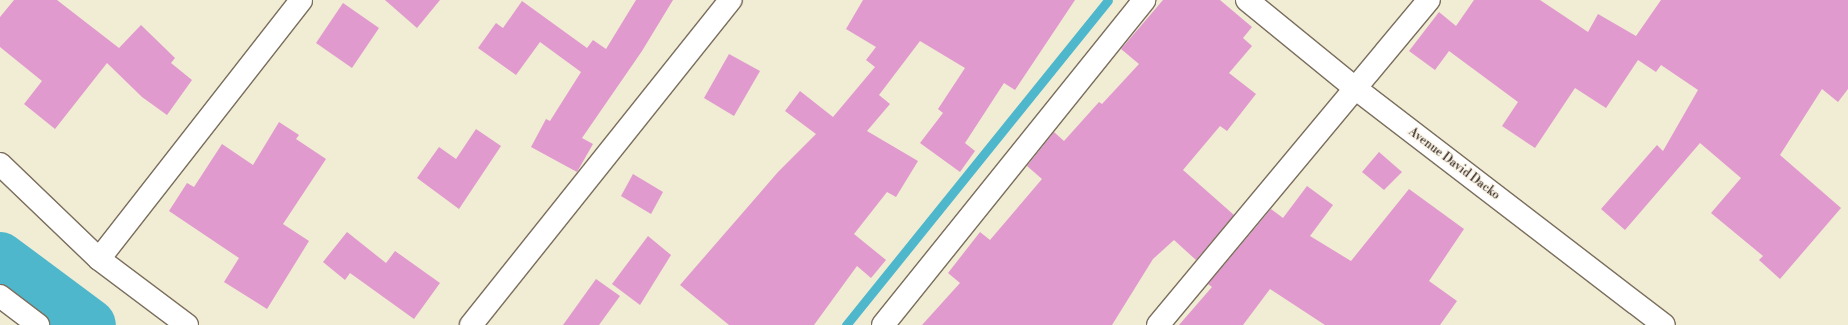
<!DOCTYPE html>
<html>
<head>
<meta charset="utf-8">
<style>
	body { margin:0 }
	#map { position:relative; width:1848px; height:325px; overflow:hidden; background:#f1ecd4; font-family:"Libre Bodoni",serif }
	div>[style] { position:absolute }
	.stream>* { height:9px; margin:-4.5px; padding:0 4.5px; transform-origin:4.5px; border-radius:4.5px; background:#4eb7cc }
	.river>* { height:52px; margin:-26px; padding:0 26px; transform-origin:26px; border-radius:26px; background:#4eb7cc }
	.building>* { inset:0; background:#e09ace }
	.roads { filter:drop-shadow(1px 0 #7b6e5e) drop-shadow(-1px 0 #7b6e5e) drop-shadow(0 1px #7b6e5e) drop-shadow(0 -1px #7b6e5e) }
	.minor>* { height:22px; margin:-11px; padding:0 11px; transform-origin:11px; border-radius:11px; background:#fff }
	.primary>* { height:22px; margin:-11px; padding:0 11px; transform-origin:11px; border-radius:11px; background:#fff }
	span { translate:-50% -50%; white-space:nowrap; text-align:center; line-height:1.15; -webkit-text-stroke:3px #fbf7ec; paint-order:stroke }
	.street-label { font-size:12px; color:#3b2a1e }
</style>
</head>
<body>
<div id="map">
	<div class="stream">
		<div style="left:846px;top:325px;width:417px;rotate:-51.1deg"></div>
	</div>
	<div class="river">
		<div style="left:0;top:258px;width:112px;rotate:36.7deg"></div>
	</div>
	<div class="building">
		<div style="clip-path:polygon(14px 0,57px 0,119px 48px,141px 25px,175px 58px,171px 63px,192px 80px,167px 115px,142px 97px,107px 63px,55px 129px,24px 104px,42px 81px,0 47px,0 17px)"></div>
		<div style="clip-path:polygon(385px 0,440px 0,417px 28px)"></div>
		<div style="clip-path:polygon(636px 0,673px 0,642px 51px,582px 138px,593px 144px,577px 172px,531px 147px,546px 119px,550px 121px,581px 72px,540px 42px,516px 75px,478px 48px,496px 23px,503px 28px,522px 1px,587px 48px,593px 40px,606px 49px)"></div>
		<div style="clip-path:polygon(863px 0,1075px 0,1015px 90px,1004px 83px,965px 143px,975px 151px,960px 172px,920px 143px,943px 113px,938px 109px,965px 68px,920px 41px,879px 95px,890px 104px,867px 131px,918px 161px,896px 197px,887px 192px,854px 234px,886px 260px,871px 278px,857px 266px,814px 325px,729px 325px,680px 285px,778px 172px,816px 134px,785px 111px,800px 91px,833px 117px,875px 67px,866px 60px,876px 47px,846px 29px)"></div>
		<div style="clip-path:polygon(1163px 0,1220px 0,1252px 27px,1243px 38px,1252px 46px,1229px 73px,1256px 94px,1227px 131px,1220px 126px,1183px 170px,1234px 215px,1196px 260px,1174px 240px,1153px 259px,1112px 325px,922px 325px,960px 283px,948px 273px,980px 232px,990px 240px,1042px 179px,1027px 166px,1054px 132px,1064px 141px,1099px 102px,1102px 104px,1139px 64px,1121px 49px)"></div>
		<div style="clip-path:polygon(1474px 0,1540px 0,1588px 32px,1598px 14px,1636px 36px,1661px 0,1848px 0,1848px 89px,1838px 102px,1822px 89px,1780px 155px,1841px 208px,1780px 279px,1759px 260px,1763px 256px,1711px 213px,1741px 178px,1700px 143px,1625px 230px,1601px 209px,1657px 145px,1663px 151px,1698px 90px,1661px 65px,1656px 72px,1638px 60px,1606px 108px,1575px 88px,1535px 148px,1502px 126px,1518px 102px,1449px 51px,1435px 70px,1409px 51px,1439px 12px,1456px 26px)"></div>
		<div style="clip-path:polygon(343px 3px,379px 28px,352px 68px,316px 43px)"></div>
		<div style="clip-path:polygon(729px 54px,760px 71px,734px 116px,704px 98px)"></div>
		<div style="clip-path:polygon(279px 122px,299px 135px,296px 139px,326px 159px,283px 224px,309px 241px,267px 309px,224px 282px,239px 258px,169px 211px,187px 183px,194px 187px,222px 144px,253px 165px)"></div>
		<div style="clip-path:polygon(476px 129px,501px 146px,459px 209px,417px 178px,439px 147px,456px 159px)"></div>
		<div style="clip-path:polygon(1379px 152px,1402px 172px,1384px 190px,1362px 172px)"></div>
		<div style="clip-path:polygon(633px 174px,663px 192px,651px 214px,621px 196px)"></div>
		<div style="clip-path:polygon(1307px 186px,1333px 205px,1310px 236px,1351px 261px,1409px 189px,1464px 229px,1429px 281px,1457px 301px,1440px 325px,1325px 325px,1270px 289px,1243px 325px,1179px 325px,1212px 287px,1208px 284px,1271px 209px,1283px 218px)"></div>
		<div style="clip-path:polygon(347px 232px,386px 263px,395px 251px,440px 283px,414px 319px,350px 273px,345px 280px,323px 262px)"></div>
		<div style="clip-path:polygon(648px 236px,671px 255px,640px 305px,612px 284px)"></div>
		<div style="clip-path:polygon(596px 279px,620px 296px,599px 325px,563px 325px)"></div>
	</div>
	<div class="roads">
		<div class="minor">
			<div style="left:0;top:164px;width:137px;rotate:43.8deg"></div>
			<div style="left:99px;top:259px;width:110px;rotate:36.9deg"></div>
			<div style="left:99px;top:259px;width:328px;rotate:-52deg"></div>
			<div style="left:0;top:296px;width:48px;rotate:37.3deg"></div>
			<div style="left:471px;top:325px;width:416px;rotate:-51.4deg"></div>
			<div style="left:883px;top:325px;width:417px;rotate:-51.2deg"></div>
			<div style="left:1158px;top:325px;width:423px;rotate:-50.2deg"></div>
		</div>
		<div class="primary">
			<div style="left:1247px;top:0;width:139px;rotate:39.2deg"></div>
			<div style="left:1355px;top:88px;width:389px;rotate:37.5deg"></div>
		</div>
	</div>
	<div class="street-label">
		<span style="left:1454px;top:164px;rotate:37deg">Avenue David Dacko</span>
	</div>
</div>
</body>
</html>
